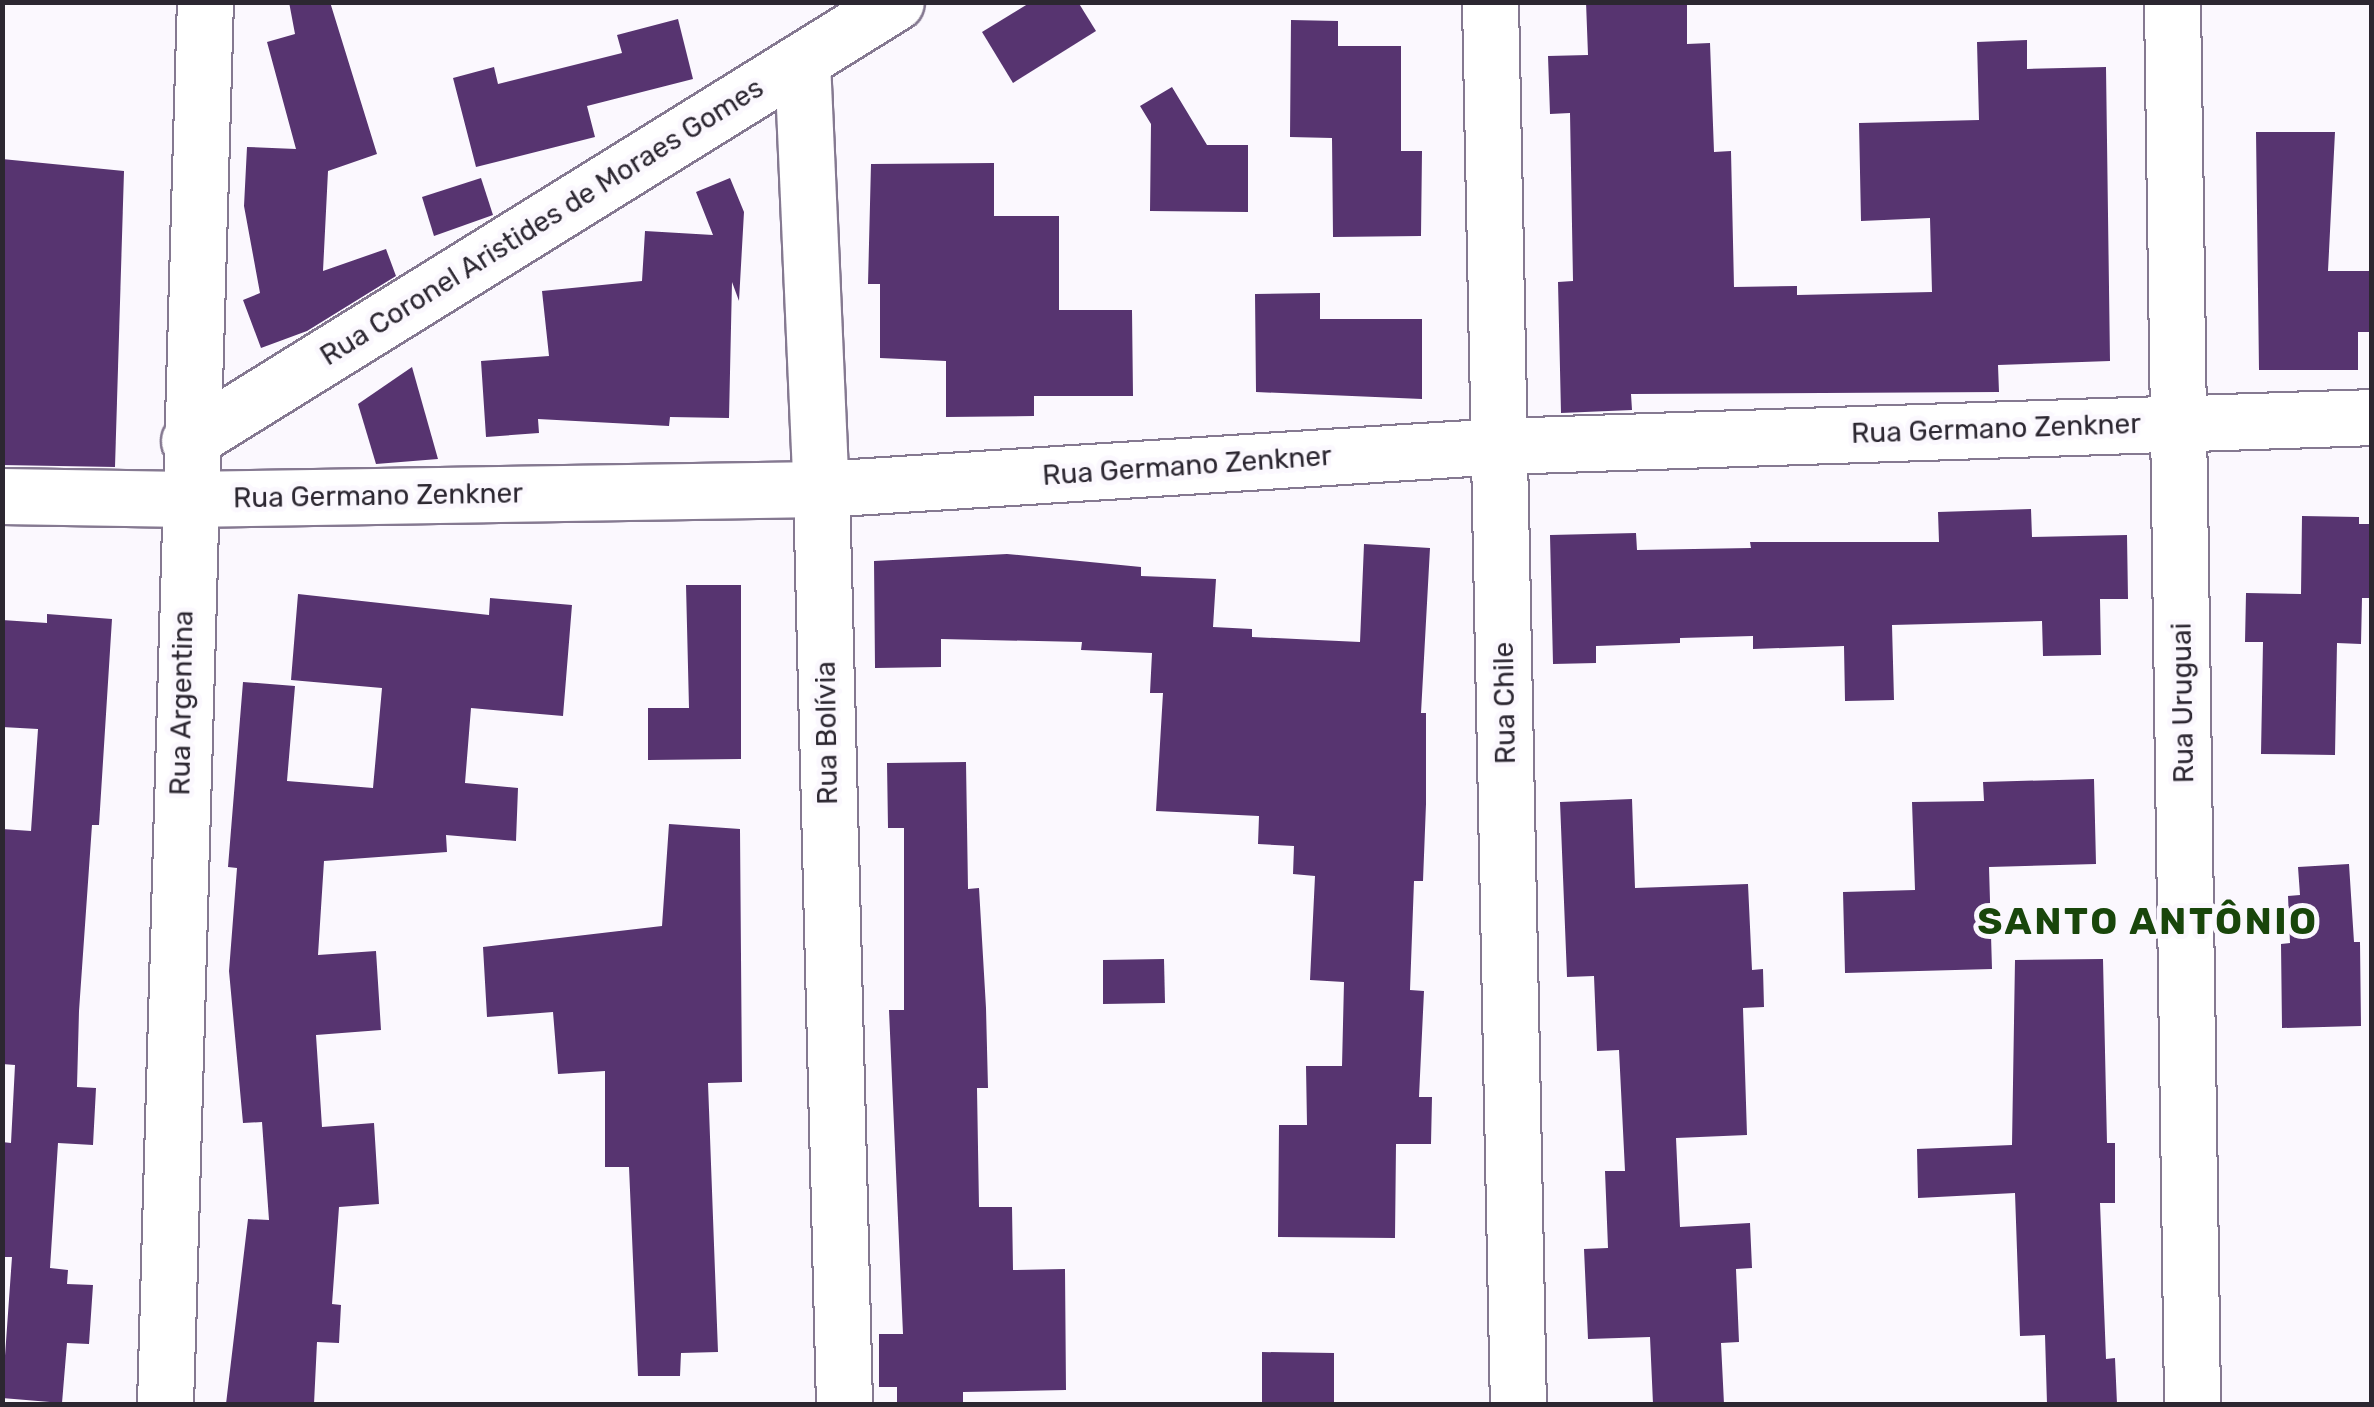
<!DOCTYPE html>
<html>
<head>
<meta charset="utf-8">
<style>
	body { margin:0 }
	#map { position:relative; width:2374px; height:1407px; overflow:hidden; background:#fbf8fe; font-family:Rubik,sans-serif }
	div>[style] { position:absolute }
	.building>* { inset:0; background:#573470 }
	.roads { filter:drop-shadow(2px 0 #857991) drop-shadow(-2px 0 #857991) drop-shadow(0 2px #857991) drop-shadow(0 -2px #857991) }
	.minor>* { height:55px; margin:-27.5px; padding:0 27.5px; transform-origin:27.5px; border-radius:27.5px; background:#fff }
	.tertiary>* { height:55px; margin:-27.5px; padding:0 27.5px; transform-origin:27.5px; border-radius:27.5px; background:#fff }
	span { translate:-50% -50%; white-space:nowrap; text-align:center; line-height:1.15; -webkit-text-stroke:10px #fbf8fe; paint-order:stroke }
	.street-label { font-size:28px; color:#2c2731 }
	.district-label { font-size:38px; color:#19460b; font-weight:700; letter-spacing:2.5px }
	.frame { position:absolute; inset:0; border:5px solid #2c2731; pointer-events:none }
</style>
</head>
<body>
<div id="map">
	<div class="building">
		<div style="clip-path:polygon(289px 2px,330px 2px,377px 154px,328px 171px,323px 271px,386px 249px,396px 276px,307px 331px,261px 348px,243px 300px,260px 293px,244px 206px,247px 147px,296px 149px,267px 42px,295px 34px)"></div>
		<div style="clip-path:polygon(1031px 2px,1078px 2px,1096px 31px,1013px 83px,982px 32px)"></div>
		<div style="clip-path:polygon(1586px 2px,1687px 2px,1687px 44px,1710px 43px,1714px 152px,1731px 151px,1734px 287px,1797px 286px,1797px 295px,1932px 292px,1930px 218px,1861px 221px,1859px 123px,1979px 120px,1977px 42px,2027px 40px,2027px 69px,2106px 67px,2110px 361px,1998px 365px,1999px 392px,1631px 394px,1632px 410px,1561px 413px,1558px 282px,1573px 281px,1570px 113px,1550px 114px,1548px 56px,1588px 55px)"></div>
		<div style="clip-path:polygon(678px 19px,693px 79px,587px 106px,595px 137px,476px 167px,453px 78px,494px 67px,498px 84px,622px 53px,617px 35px)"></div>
		<div style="clip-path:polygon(1291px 20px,1338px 21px,1338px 46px,1401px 46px,1401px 151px,1422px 151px,1421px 236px,1333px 237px,1332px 138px,1290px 137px)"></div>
		<div style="clip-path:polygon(1172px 87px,1207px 145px,1248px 145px,1248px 212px,1150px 211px,1151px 124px,1140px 106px)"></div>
		<div style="clip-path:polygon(2256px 132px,2335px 132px,2328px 271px,2372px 271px,2372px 332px,2358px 332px,2358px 370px,2259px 370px)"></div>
		<div style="clip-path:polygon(2px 159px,124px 171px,115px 467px,2px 465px)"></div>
		<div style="clip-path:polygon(994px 163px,994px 216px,1059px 216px,1059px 310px,1132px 310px,1133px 396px,1034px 396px,1034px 416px,946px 417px,946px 361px,880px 358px,880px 284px,868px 284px,871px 164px)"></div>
		<div style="clip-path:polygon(481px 178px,493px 215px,434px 236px,422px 197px)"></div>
		<div style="clip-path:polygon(730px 178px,744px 212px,739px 301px,732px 282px,729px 418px,670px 417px,669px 426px,538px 419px,539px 433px,486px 437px,481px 361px,549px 356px,542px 291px,642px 281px,645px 231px,713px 235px,696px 192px)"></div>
		<div style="clip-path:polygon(1320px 293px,1320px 319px,1422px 319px,1422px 399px,1256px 392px,1255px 294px)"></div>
		<div style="clip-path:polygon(412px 367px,438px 459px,376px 464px,358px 404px)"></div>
		<div style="clip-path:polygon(2031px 509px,2032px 537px,2127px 535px,2128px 599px,2100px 599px,2101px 655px,2043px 656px,2042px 621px,1892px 625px,1894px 700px,1845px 701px,1844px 646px,1753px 649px,1753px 636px,1680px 638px,1680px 643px,1596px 646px,1596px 663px,1553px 664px,1550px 535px,1636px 533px,1637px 550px,1751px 548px,1750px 542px,1939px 542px,1938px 512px)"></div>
		<div style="clip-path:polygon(2302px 516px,2359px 517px,2359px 524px,2372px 524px,2372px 598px,2362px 598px,2361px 644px,2337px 643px,2335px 755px,2261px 754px,2263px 642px,2245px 642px,2246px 593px,2301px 594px)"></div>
		<div style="clip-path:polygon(1364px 544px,1430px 548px,1421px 713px,1426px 713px,1426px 804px,1423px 881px,1414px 881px,1410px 990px,1424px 991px,1419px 1097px,1432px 1097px,1431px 1144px,1396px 1144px,1395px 1238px,1278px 1237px,1279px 1125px,1307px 1125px,1306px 1066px,1342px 1066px,1344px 982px,1310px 980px,1315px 876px,1293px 874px,1294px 846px,1258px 844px,1259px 816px,1156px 811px,1163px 693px,1150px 693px,1152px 653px,1081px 650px,1082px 642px,941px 639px,941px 667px,875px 668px,874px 561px,1007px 554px,1141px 567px,1141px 576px,1216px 579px,1213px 627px,1252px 629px,1252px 637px,1360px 642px)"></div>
		<div style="clip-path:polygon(686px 585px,741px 585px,741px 759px,648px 760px,648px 708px,689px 708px)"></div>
		<div style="clip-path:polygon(298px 594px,489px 615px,490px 598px,572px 605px,563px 716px,471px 708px,465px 783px,518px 788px,516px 841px,446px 835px,447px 852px,324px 861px,318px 955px,376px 951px,381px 1030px,316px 1035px,322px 1127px,374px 1123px,379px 1204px,339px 1207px,332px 1304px,341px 1305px,339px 1343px,317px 1342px,314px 1404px,226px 1404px,248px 1219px,269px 1220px,262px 1122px,243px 1123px,229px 971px,237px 868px,228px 867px,243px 682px,295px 686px,287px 781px,373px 788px,382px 688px,291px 680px)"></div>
		<div style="clip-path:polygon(47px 614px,112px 619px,99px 825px,92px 825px,79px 1011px,77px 1087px,96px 1088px,93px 1145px,58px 1143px,50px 1268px,68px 1270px,67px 1284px,93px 1285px,89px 1344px,67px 1343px,62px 1403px,2px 1398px,12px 1257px,2px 1257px,2px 1142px,11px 1143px,15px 1065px,2px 1064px,2px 829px,31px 831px,38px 729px,2px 727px,2px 620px,47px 623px)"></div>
		<div style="clip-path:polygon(966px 762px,968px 889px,979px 888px,986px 1008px,988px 1088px,977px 1088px,979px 1207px,1012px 1207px,1013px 1270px,1065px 1269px,1066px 1390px,963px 1392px,963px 1404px,897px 1404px,897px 1387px,879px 1387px,879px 1334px,903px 1334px,889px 1010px,904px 1010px,904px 828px,888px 828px,887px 763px)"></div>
		<div style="clip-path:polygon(2094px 779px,2096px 864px,1989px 867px,1992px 969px,1845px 973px,1843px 892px,1915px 890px,1912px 802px,1984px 801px,1983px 782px)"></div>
		<div style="clip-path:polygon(1632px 799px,1635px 888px,1748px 884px,1752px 970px,1763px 969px,1764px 1007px,1743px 1008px,1747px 1135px,1676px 1138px,1680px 1227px,1750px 1223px,1752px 1268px,1736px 1269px,1739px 1342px,1721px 1343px,1724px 1404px,1653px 1404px,1650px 1337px,1588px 1339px,1584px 1249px,1608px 1248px,1605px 1171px,1625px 1171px,1619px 1050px,1597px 1051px,1594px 976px,1567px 977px,1560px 802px)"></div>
		<div style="clip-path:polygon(669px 824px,740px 829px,742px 1082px,708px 1083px,718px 1352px,681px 1353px,680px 1376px,638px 1376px,629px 1167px,605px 1167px,605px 1071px,558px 1074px,553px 1012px,487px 1017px,483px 947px,662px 926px)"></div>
		<div style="clip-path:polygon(2349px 864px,2354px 942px,2360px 942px,2361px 1026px,2282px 1028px,2281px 944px,2290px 943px,2288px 896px,2300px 895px,2298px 867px)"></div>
		<div style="clip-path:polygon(1164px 959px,1165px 1003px,1103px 1004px,1103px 960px)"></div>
		<div style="clip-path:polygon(2103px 959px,2107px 1143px,2115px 1143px,2115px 1203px,2100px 1203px,2106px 1359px,2115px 1358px,2117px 1404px,2047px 1404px,2045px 1335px,2020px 1336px,2015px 1193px,1918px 1198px,1917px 1149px,2012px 1145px,2015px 960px)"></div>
		<div style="clip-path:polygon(1262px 1352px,1334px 1353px,1334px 1404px,1262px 1404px)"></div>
	</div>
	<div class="roads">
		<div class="minor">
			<div style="left:1490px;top:2px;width:1402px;rotate:88.86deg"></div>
			<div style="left:2172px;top:2px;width:1402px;rotate:89.18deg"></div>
			<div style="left:802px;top:61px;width:428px;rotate:87.5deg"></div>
			<div style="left:821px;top:489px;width:915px;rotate:88.56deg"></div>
			<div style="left:189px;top:441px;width:832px;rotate:-31.84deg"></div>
			<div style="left:2px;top:496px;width:185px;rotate:0.9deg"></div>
		</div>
		<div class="tertiary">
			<div style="left:187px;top:499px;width:634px;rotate:-0.9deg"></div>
			<div style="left:821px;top:489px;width:680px;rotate:-3.62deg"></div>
			<div style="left:1500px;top:446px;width:872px;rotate:-1.9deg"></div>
			<div style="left:165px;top:1404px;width:1403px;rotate:-88.37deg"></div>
		</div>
	</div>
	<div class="street-label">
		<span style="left:542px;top:222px;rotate:-32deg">Rua Coronel Aristides de Moraes Gomes</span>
		<span style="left:1996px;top:429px;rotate:-2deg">Rua Germano Zenkner</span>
		<span style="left:1187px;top:466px;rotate:-4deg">Rua Germano Zenkner</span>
		<span style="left:378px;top:496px;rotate:-1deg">Rua Germano Zenkner</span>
		<span style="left:182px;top:703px;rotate:-89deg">Rua Argentina</span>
		<span style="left:1505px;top:703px;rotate:-91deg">Rua Chile</span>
		<span style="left:2183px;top:703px;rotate:-91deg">Rua Uruguai</span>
		<span style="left:827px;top:733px;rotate:-91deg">Rua Bolívia</span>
	</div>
	<div class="district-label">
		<span style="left:2148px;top:922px">SANTO ANTÔNIO</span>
	</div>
	<div class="frame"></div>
</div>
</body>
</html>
